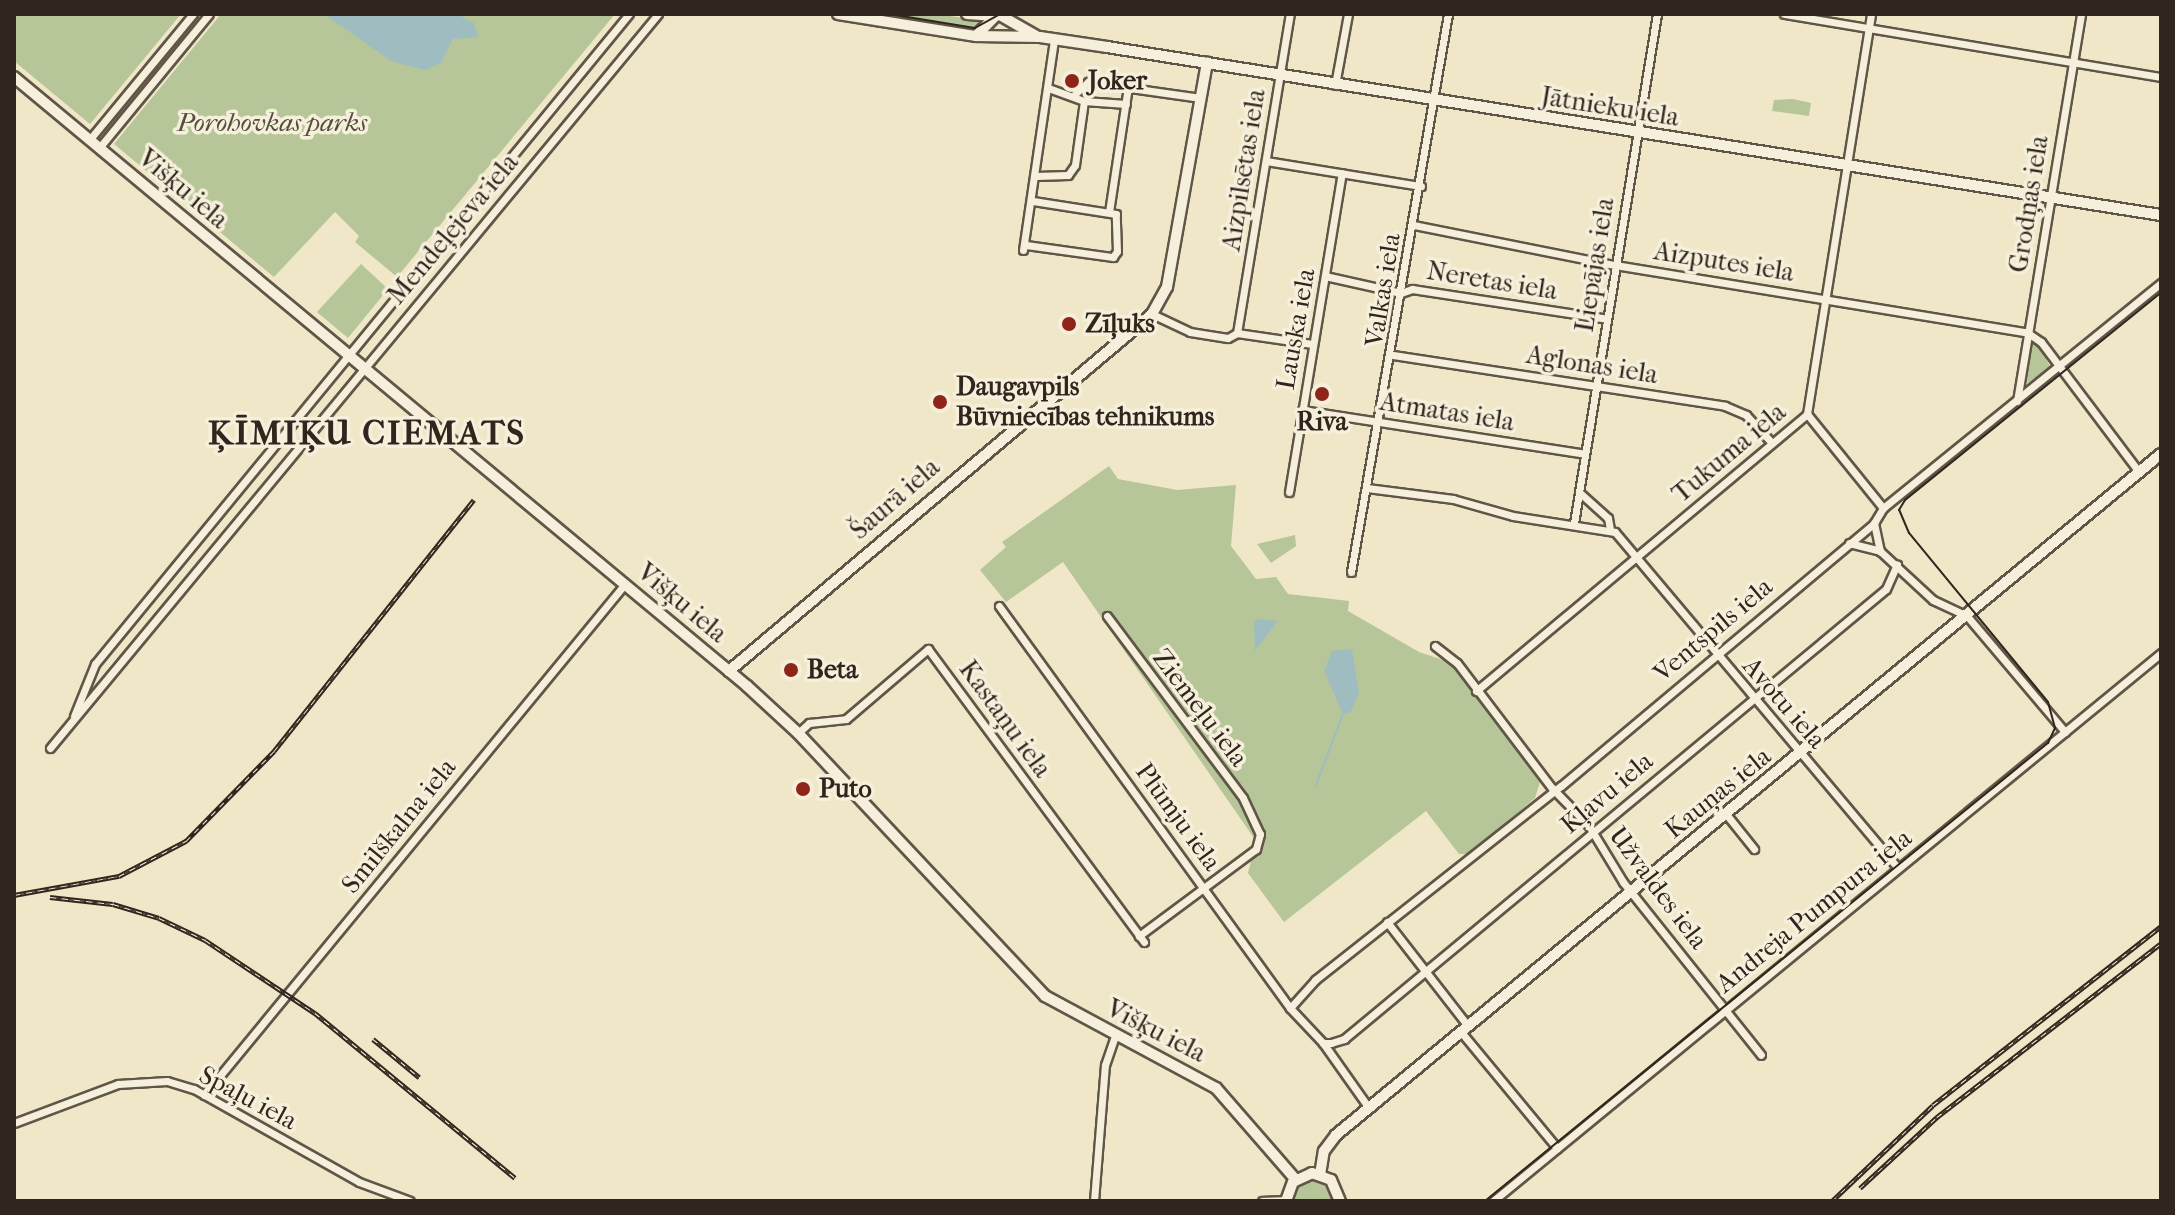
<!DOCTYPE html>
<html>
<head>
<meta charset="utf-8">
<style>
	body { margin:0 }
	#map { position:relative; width:2175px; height:1215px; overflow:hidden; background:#efe7c7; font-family:"IM FELL French Canon",serif }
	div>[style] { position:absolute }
	.green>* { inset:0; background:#b6c698 }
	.water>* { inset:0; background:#9fbdc0 }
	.stream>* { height:2px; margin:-1px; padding:0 1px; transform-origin:1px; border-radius:1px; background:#9fbdc0 }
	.roads { filter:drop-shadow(2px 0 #605648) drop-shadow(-2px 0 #605648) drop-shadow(0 2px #605648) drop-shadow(0 -2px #605648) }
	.street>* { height:7px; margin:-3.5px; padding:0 3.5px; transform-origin:3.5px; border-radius:3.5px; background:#f5efdb }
	.secondary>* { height:10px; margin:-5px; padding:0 5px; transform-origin:5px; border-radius:5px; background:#f5efdb }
	.tram>* { height:2px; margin:-1px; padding:0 1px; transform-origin:1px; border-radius:1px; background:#30261d }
	.rail>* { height:5px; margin-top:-2.5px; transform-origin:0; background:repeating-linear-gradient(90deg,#f5efdb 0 6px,#30261d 0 12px); box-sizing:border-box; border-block:2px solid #30261d }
	.dots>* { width:22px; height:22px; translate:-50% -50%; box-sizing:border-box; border:4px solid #f5efdb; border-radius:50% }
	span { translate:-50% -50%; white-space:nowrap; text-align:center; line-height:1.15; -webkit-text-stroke:7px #f5efdb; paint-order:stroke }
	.poi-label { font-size:26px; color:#30261d; font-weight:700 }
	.left { translate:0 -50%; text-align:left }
	.street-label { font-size:26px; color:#30261d }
	.park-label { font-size:26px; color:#524e3c; font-style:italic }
	.district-label { font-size:34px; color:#30261d; font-weight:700; letter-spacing:2px }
	.frame { position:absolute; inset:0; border:16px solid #30261d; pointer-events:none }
</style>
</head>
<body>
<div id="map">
	<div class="green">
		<div style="clip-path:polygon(14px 14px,181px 14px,90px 124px,14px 61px)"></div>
		<div style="clip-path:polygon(198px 14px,206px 14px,106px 135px,101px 131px)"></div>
		<div style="clip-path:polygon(221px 14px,615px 14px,397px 277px,355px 242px,359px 236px,335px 212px,274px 277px,114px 144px)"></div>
		<div style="clip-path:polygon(882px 14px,935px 14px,979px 20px,977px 30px,968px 31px)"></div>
		<div style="clip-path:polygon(1793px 99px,1811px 103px,1809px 116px,1772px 111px,1774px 100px)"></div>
		<div style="clip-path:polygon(361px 264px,388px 289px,348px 338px,317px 312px)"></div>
		<div style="clip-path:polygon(2036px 341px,2051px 368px,2027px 383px,2030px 343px)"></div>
		<div style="clip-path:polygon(1109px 466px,1118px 479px,1177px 490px,1236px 485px,1231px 546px,1256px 579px,1276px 577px,1288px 594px,1349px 601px,1348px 611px,1419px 652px,1449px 662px,1540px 782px,1535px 798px,1469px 854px,1459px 854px,1426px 811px,1284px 922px,1248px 873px,1256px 841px,1063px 562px,1006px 602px,980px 570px,1006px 547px,1002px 542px)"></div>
		<div style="clip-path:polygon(1295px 535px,1296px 546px,1271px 563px,1257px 544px)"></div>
		<div style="clip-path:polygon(1312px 1180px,1327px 1186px,1333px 1201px,1293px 1201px,1298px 1187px)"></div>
	</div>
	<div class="water">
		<div style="clip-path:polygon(324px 14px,457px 14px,474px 23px,478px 37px,453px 39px,441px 63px,425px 70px,391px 61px)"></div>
		<div style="clip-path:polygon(1258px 619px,1278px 621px,1255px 651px,1254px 623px)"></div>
		<div style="clip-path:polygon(1352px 649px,1359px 693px,1350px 713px,1343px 714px,1324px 671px,1332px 651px)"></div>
	</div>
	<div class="stream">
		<div style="left:1316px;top:785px;width:76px;rotate:-69.2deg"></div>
	</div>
	<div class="roads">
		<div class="street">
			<div style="left:1784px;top:14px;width:382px;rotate:9.5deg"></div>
			<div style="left:1335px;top:85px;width:72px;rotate:-79.6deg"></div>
			<div style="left:1075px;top:94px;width:18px;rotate:-43deg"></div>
			<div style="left:1088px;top:82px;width:114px;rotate:8.1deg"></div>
			<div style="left:1084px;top:101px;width:42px;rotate:4.1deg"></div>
			<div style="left:90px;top:139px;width:162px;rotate:-50.5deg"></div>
			<div style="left:99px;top:148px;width:173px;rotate:-50.6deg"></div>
			<div style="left:1266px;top:161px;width:157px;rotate:9.2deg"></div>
			<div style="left:1036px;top:176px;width:32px;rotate:-2deg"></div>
			<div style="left:1068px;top:175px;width:12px;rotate:-55deg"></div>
			<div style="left:1075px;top:165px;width:65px;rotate:-82deg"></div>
			<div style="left:1084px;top:101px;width:38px;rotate:-160deg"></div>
			<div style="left:1109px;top:212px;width:126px;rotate:-81.4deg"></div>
			<div style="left:1414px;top:225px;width:205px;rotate:11.3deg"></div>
			<div style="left:1615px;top:265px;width:419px;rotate:9.3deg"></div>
			<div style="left:2028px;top:333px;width:16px;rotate:35deg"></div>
			<div style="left:2041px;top:342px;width:163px;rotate:53deg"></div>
			<div style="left:1026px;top:245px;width:88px;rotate:7.9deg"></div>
			<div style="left:1113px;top:257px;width:7px;rotate:-56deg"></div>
			<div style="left:1117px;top:251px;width:37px;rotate:-92deg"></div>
			<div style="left:1116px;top:214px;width:84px;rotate:-171.1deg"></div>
			<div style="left:1023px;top:250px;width:212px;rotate:-81.6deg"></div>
			<div style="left:1325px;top:276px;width:78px;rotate:12.6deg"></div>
			<div style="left:1401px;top:293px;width:12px;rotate:-20deg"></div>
			<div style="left:1412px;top:289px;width:197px;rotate:8.7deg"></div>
			<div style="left:1152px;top:314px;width:42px;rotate:25.3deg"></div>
			<div style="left:1190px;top:332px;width:38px;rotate:9deg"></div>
			<div style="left:1228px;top:338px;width:10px;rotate:-29deg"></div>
			<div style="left:1237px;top:333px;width:76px;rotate:8.3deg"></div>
			<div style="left:1237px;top:333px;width:323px;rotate:-80.6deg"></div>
			<div style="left:1393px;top:355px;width:336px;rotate:8.7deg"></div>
			<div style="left:1725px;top:406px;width:23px;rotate:23deg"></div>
			<div style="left:1746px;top:415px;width:38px;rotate:47deg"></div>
			<div style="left:2017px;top:401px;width:392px;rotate:-80.6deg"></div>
			<div style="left:1302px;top:410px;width:286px;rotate:8.8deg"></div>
			<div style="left:1807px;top:414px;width:121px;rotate:51deg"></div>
			<div style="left:1367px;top:488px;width:87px;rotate:7.3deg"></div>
			<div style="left:1453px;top:499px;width:62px;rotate:15.8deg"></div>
			<div style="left:1513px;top:516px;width:103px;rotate:8.9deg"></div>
			<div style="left:1615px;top:532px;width:439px;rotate:49.9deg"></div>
			<div style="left:1289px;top:492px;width:323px;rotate:-80.6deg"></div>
			<div style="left:1579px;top:492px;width:39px;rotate:42deg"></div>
			<div style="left:1608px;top:518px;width:11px;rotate:80deg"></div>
			<div style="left:1574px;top:523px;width:516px;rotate:-80.74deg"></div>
			<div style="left:1874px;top:523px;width:29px;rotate:78deg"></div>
			<div style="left:1849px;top:543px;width:32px;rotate:14deg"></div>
			<div style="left:1880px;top:551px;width:72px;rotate:42.8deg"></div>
			<div style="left:1933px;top:600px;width:38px;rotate:25deg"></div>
			<div style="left:1967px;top:616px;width:152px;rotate:49.8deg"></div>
			<div style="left:1351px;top:572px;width:566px;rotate:-80.14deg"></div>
			<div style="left:999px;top:606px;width:496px;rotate:54.1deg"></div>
			<div style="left:1290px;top:1008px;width:48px;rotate:46.7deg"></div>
			<div style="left:1323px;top:1043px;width:8px"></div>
			<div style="left:1331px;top:1043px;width:14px;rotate:-17deg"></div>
			<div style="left:1344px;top:1039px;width:704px;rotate:-39.7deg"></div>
			<div style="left:1886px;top:589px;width:27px;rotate:-66deg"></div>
			<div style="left:1107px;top:616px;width:227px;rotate:53.2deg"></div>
			<div style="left:1243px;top:798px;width:40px;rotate:65deg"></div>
			<div style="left:1260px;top:834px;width:16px;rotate:105deg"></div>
			<div style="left:1256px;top:849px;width:146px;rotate:143.4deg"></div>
			<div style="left:1435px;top:646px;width:28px;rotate:38deg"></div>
			<div style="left:1457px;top:663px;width:157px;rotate:52.8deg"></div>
			<div style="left:1552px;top:788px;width:53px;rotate:45.8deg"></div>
			<div style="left:1589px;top:826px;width:66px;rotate:58.7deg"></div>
			<div style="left:1623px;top:882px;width:221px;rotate:51.4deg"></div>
			<div style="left:1476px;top:691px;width:432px;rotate:-39.9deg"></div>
			<div style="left:1807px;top:414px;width:405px;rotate:-80.9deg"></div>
			<div style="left:74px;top:716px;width:56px;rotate:-68deg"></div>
			<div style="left:95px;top:664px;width:841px;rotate:-50.6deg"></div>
			<div style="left:798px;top:733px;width:15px;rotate:-42deg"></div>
			<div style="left:809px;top:723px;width:37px;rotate:-6deg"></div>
			<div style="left:846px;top:719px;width:108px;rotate:-40.5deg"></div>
			<div style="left:928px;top:649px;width:364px;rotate:53.6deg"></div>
			<div style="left:50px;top:748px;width:953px;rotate:-50.36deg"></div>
			<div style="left:1726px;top:814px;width:45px;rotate:51.3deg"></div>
			<div style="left:1387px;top:922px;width:132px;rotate:52.1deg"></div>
			<div style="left:1290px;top:1008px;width:38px;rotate:-48deg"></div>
			<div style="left:1315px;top:980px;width:313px;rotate:-38.3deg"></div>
			<div style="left:1561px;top:786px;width:409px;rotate:-40deg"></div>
			<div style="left:1874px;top:523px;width:17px;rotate:-59deg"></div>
			<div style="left:1883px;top:508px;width:358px;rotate:-39deg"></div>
			<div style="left:1461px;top:1032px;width:151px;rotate:50.4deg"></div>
			<div style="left:1323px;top:1043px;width:80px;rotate:54.7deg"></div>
			<div style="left:204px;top:1095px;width:662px;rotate:-50.52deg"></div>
			<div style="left:14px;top:1123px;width:111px;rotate:-20.6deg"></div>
			<div style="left:118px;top:1084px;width:49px;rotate:-3.5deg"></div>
			<div style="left:167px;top:1081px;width:28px;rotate:17deg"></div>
			<div style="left:194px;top:1089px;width:189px;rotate:29.4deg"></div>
			<div style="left:359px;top:1182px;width:54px;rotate:20.4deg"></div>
			<div style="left:1094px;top:1201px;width:136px;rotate:-85.4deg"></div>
			<div style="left:1105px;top:1065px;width:31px;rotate:-71deg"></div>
			<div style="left:1262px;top:1201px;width:24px;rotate:-2deg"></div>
			<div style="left:1493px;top:1201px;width:864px;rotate:-39.36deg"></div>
		</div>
		<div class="secondary">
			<div style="left:838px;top:14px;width:140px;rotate:9.1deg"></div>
			<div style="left:976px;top:36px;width:64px;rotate:0.9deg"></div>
			<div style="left:1040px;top:37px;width:68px;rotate:8.5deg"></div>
			<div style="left:1107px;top:47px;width:1067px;rotate:9.06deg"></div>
			<div style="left:967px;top:14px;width:29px;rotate:4deg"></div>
			<div style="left:998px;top:14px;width:46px;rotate:29.9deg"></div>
			<div style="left:976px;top:36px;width:30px;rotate:-46deg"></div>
			<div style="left:14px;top:77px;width:953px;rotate:39.72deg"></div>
			<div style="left:747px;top:686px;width:69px;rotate:42.7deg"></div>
			<div style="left:798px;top:733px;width:361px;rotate:46.8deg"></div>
			<div style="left:1045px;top:996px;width:194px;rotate:28.3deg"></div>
			<div style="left:1216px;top:1088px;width:122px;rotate:49deg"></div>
			<div style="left:729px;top:671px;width:554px;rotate:-40.16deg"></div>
			<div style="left:1152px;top:314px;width:31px;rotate:-61deg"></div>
			<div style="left:1167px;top:287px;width:228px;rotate:-79.9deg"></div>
			<div style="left:1320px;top:1175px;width:24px;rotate:-81deg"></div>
			<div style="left:1324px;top:1151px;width:20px;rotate:-53deg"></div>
			<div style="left:1336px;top:1135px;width:1070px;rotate:-39.54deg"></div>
			<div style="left:1286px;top:1201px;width:20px;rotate:-70deg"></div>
			<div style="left:1293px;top:1182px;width:21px;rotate:-25deg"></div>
			<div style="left:1312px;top:1173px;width:20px;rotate:20deg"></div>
			<div style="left:1331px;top:1180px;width:23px;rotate:67deg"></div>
		</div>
	</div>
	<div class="tram">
		<div style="left:889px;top:14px;width:87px;rotate:9.2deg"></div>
		<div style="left:975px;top:28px;width:29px;rotate:-29deg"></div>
		<div style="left:1485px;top:1201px;width:726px;rotate:-39.13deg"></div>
		<div style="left:2048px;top:743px;width:17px;rotate:-65deg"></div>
		<div style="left:2055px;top:728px;width:27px;rotate:-105deg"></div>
		<div style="left:2048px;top:702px;width:219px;rotate:-129.4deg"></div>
		<div style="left:1909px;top:533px;width:25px;rotate:-113deg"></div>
		<div style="left:1899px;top:510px;width:12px;rotate:-59deg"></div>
		<div style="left:1905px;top:500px;width:329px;rotate:-39deg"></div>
	</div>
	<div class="rail">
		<div style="left:14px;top:895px;width:107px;rotate:-10.3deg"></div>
		<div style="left:119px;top:876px;width:76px;rotate:-27.6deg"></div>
		<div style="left:186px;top:841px;width:126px;rotate:-45.6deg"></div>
		<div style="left:274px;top:751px;width:321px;rotate:-51.5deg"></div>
		<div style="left:50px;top:897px;width:63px;rotate:6.3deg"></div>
		<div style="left:113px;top:904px;width:48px;rotate:16.9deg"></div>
		<div style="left:159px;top:918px;width:51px;rotate:25.6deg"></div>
		<div style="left:205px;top:940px;width:132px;rotate:33.6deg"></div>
		<div style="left:315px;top:1013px;width:259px;rotate:39.5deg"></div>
		<div style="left:373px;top:1039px;width:60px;rotate:39.6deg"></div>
		<div style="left:1860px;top:1188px;width:105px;rotate:-42.7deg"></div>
		<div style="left:1937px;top:1117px;width:284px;rotate:-37.8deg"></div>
		<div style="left:1832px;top:1201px;width:139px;rotate:-43.5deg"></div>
		<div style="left:1933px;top:1105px;width:290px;rotate:-38.1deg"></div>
	</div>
	<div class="dots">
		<div style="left:1072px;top:81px;background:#8f2418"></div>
		<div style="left:1069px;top:324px;background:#8f2418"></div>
		<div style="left:1322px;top:394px;background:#8f2418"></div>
		<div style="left:940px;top:402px;background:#8f2418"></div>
		<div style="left:791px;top:670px;background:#8f2418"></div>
		<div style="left:803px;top:789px;background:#8f2418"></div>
	</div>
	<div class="poi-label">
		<span class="left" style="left:1088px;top:81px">Joker</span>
		<span class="left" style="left:1085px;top:324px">Zīļuks</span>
		<span class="left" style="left:956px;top:402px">Daugavpils<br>Būvniecības tehnikums</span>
		<span style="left:1322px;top:422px">Riva</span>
		<span class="left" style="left:807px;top:670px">Beta</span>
		<span class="left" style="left:819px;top:789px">Puto</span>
	</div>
	<div class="street-label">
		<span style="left:1610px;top:107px;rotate:9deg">Jātnieku iela</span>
		<span style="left:1244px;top:170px;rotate:-81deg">Aizpilsētas iela</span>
		<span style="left:183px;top:189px;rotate:40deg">Višķu iela</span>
		<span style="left:2029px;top:204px;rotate:-81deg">Grodņas iela</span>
		<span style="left:453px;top:229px;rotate:-50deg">Mendeļejeva iela</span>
		<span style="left:1724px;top:262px;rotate:9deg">Aizputes iela</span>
		<span style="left:1595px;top:265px;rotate:-81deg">Liepājas iela</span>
		<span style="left:1492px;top:281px;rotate:9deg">Neretas iela</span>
		<span style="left:1383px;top:290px;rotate:-81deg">Valkas iela</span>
		<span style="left:1296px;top:329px;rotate:-80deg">Lauska iela</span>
		<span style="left:1592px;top:365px;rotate:9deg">Aglonas iela</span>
		<span style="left:1447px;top:412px;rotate:9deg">Atmatas iela</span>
		<span style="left:1729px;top:453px;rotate:-40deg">Tukuma iela</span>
		<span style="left:895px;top:499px;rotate:-41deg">Šaurā iela</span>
		<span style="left:682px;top:603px;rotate:40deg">Višķu iela</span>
		<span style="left:1713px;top:630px;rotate:-40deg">Ventspils iela</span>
		<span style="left:1784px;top:703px;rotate:49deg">Avotu iela</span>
		<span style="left:1200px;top:708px;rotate:53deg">Ziemeļu iela</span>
		<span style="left:1005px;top:719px;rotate:54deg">Kastaņu iela</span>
		<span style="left:1607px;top:793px;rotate:-40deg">Kļavu iela</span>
		<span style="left:1718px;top:793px;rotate:-39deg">Kauņas iela</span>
		<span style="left:1178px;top:817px;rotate:54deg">Plūmju iela</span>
		<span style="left:399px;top:826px;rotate:-51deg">Smilškalna iela</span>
		<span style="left:1658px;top:888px;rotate:53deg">Užvaldes iela</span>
		<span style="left:1814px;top:911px;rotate:-39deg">Andreja Pumpura iela</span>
		<span style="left:1156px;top:1031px;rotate:27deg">Višķu iela</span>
		<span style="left:248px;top:1098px;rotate:28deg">Spaļu iela</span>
	</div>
	<div class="park-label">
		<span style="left:272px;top:123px">Porohovkas parks</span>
	</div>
	<div class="district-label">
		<span style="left:367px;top:434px">ĶĪMIĶU CIEMATS</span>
	</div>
	<div class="frame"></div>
</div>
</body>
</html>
